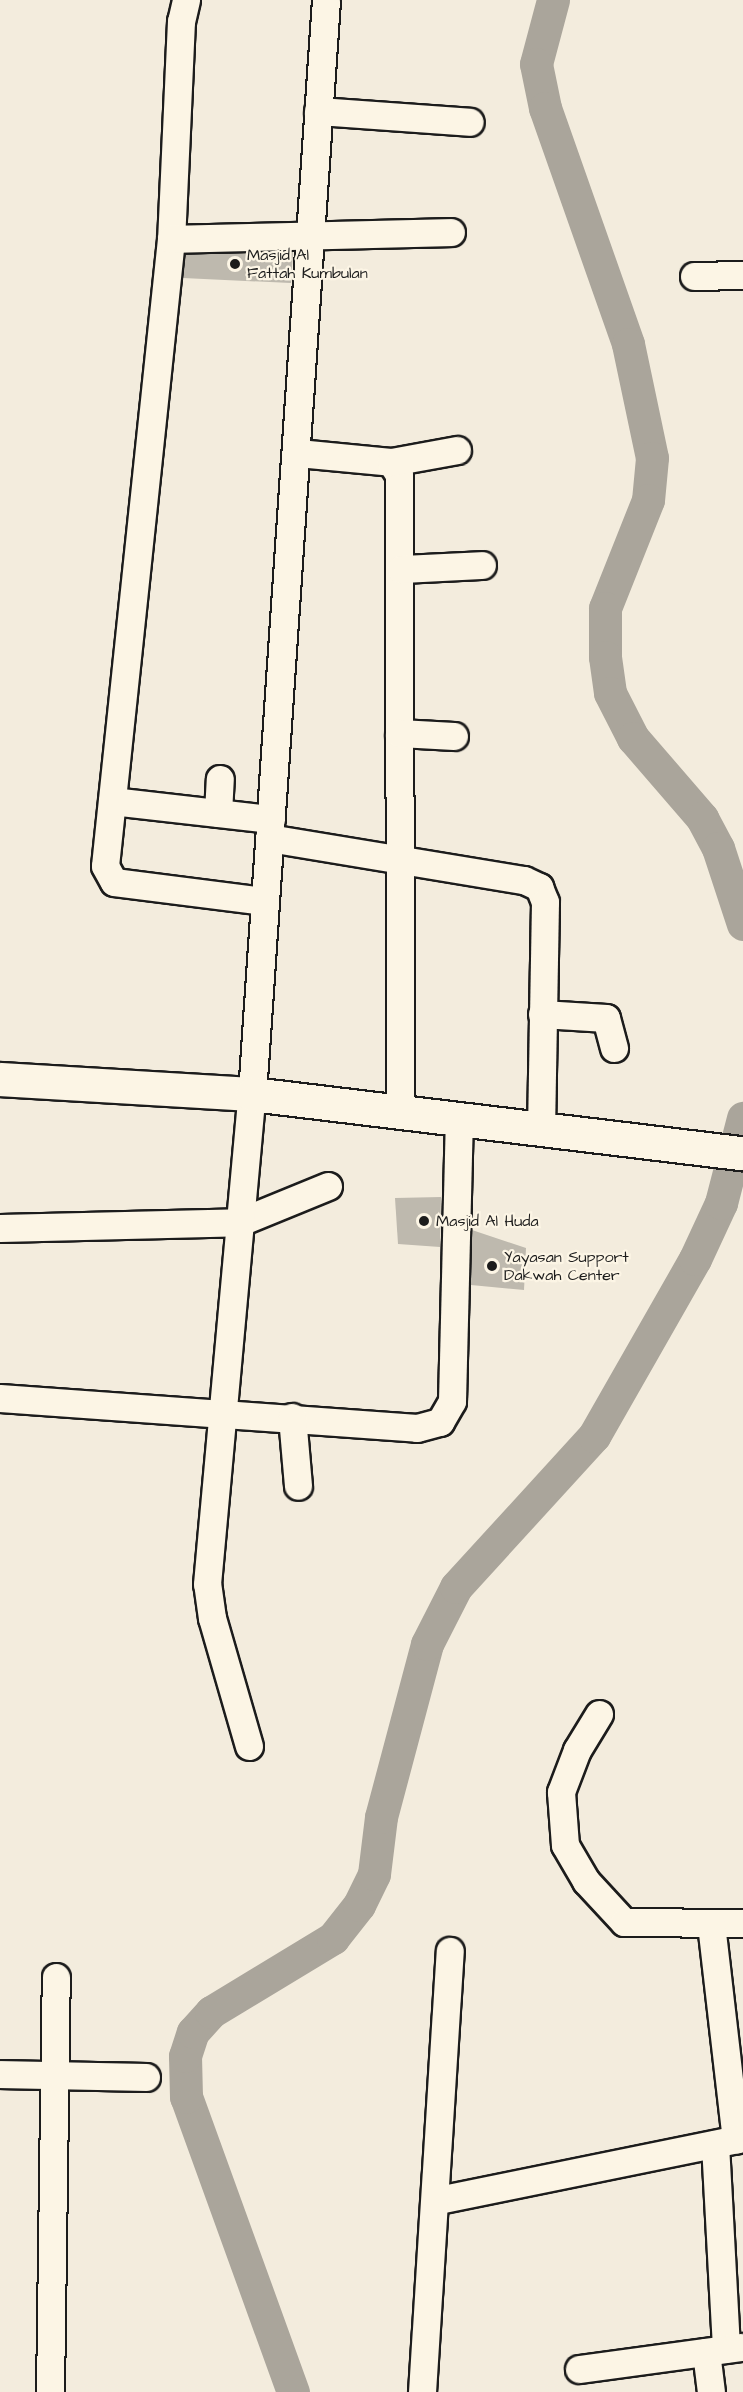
<!DOCTYPE html>
<html>
<head>
<meta charset="utf-8">
<style>
	body { margin:0 }
	#map { position:relative; width:743px; height:2392px; overflow:hidden; background:#f3ecdd; font-family:"Architects Daughter",sans-serif }
	div>[style] { position:absolute }
	.river>* { height:33px; margin:-16.5px; padding:0 16.5px; transform-origin:16.5px; border-radius:16.5px; background:#aaa59b }
	.building>* { inset:0; background:#beb9ae }
	.roads { filter:drop-shadow(2px 0 #1c1c1c) drop-shadow(-2px 0 #1c1c1c) drop-shadow(0 2px #1c1c1c) drop-shadow(0 -2px #1c1c1c) }
	.minor>* { height:27px; margin:-13.5px; padding:0 13.5px; transform-origin:13.5px; border-radius:13.5px; background:#fcf5e5 }
	.major>* { height:33px; margin:-16.5px; padding:0 16.5px; transform-origin:16.5px; border-radius:16.5px; background:#fcf5e5 }
	.dots>* { width:16px; height:16px; translate:-50% -50%; box-sizing:border-box; border:3px solid #fcf5e5; border-radius:50% }
	span { translate:-50% -50%; white-space:nowrap; text-align:center; line-height:1.15; -webkit-text-stroke:4.5px #fcf5e5; paint-order:stroke }
	.poi-label { font-size:16px; color:#1c1c1c }
	.left { translate:0 -50%; text-align:left }
</style>
</head>
<body>
<div id="map">
	<div class="river">
		<div style="left:553px;top:0;width:66px;rotate:104.9deg"></div>
		<div style="left:536px;top:64px;width:45px;rotate:78.4deg"></div>
		<div style="left:545px;top:108px;width:250px;rotate:70.6deg"></div>
		<div style="left:628px;top:344px;width:116px;rotate:78.1deg"></div>
		<div style="left:652px;top:458px;width:42px;rotate:95.4deg"></div>
		<div style="left:648px;top:500px;width:116px;rotate:111.7deg"></div>
		<div style="left:605px;top:608px;width:49px;rotate:90deg"></div>
		<div style="left:605px;top:657px;width:36px;rotate:82deg"></div>
		<div style="left:610px;top:693px;width:51px;rotate:62.9deg"></div>
		<div style="left:633px;top:738px;width:106px;rotate:49.2deg"></div>
		<div style="left:702px;top:818px;width:34px;rotate:62deg"></div>
		<div style="left:718px;top:848px;width:80px;rotate:71.8deg"></div>
		<div style="left:293px;top:2392px;width:314px;rotate:-109.9deg"></div>
		<div style="left:186px;top:2097px;width:41px;rotate:-91.4deg"></div>
		<div style="left:185px;top:2056px;width:25px;rotate:-72deg"></div>
		<div style="left:193px;top:2032px;width:27px;rotate:-48deg"></div>
		<div style="left:211px;top:2012px;width:143px;rotate:-31.2deg"></div>
		<div style="left:333px;top:1938px;width:42px;rotate:-51.8deg"></div>
		<div style="left:359px;top:1905px;width:34px;rotate:-64deg"></div>
		<div style="left:374px;top:1874px;width:57px;rotate:-83deg"></div>
		<div style="left:381px;top:1817px;width:179px;rotate:-75.1deg"></div>
		<div style="left:427px;top:1644px;width:64px;rotate:-63deg"></div>
		<div style="left:456px;top:1587px;width:205px;rotate:-47.6deg"></div>
		<div style="left:594px;top:1436px;width:204px;rotate:-60.3deg"></div>
		<div style="left:695px;top:1259px;width:62px;rotate:-65.1deg"></div>
		<div style="left:721px;top:1203px;width:88px;rotate:-75.5deg"></div>
	</div>
	<div class="building">
		<div style="clip-path:polygon(293px 252px,291px 283px,183px 278px,185px 254px)"></div>
		<div style="clip-path:polygon(441px 1197px,440px 1247px,398px 1244px,395px 1198px)"></div>
		<div style="clip-path:polygon(472px 1230px,526px 1248px,524px 1290px,471px 1285px)"></div>
	</div>
	<div class="roads">
		<div class="minor">
			<div style="left:186px;top:0;width:22px;rotate:103deg"></div>
			<div style="left:181px;top:21px;width:218px;rotate:92.6deg"></div>
			<div style="left:171px;top:239px;width:630px;rotate:96.01deg"></div>
			<div style="left:105px;top:866px;width:18px;rotate:61deg"></div>
			<div style="left:114px;top:882px;width:152px;rotate:7.2deg"></div>
			<div style="left:318px;top:111px;width:152px;rotate:4.1deg"></div>
			<div style="left:171px;top:239px;width:280px;rotate:-1.4deg"></div>
			<div style="left:694px;top:276px;width:49px;rotate:-1.2deg"></div>
			<div style="left:298px;top:453px;width:93px;rotate:5.5deg"></div>
			<div style="left:391px;top:462px;width:15px;rotate:58deg"></div>
			<div style="left:399px;top:475px;width:638px;rotate:89.91deg"></div>
			<div style="left:391px;top:462px;width:67px;rotate:-10.3deg"></div>
			<div style="left:401px;top:569px;width:81px;rotate:-2.8deg"></div>
			<div style="left:399px;top:733px;width:55px;rotate:3.1deg"></div>
			<div style="left:112px;top:801px;width:160px;rotate:6.5deg"></div>
			<div style="left:218px;top:813px;width:34px;rotate:-87deg"></div>
			<div style="left:269px;top:838px;width:258px;rotate:9.4deg"></div>
			<div style="left:524px;top:880px;width:17px;rotate:25deg"></div>
			<div style="left:539px;top:887px;width:16px;rotate:68deg"></div>
			<div style="left:545px;top:902px;width:228px;rotate:91deg"></div>
			<div style="left:542px;top:1014px;width:64px;rotate:3.6deg"></div>
			<div style="left:606px;top:1018px;width:31px;rotate:75deg"></div>
			<div style="left:0;top:1228px;width:240px;rotate:-1.4deg"></div>
			<div style="left:240px;top:1222px;width:95px;rotate:-22.2deg"></div>
			<div style="left:0;top:1398px;width:418px;rotate:4.1deg"></div>
			<div style="left:417px;top:1428px;width:24px;rotate:-15deg"></div>
			<div style="left:440px;top:1422px;width:24px;rotate:-60deg"></div>
			<div style="left:452px;top:1401px;width:280px;rotate:-88.6deg"></div>
			<div style="left:292px;top:1417px;width:69px;rotate:85deg"></div>
			<div style="left:599px;top:1714px;width:42px;rotate:121.4deg"></div>
			<div style="left:577px;top:1750px;width:45px;rotate:110.9deg"></div>
			<div style="left:561px;top:1792px;width:53px;rotate:85.7deg"></div>
			<div style="left:565px;top:1845px;width:42px;rotate:59.7deg"></div>
			<div style="left:586px;top:1881px;width:56px;rotate:47.2deg"></div>
			<div style="left:624px;top:1922px;width:119px;rotate:0.5deg"></div>
			<div style="left:249px;top:1746px;width:133px;rotate:-106.1deg"></div>
			<div style="left:212px;top:1618px;width:34px;rotate:-98deg"></div>
			<div style="left:207px;top:1584px;width:492px;rotate:-84.8deg"></div>
			<div style="left:252px;top:1094px;width:1096px;rotate:-86.13deg"></div>
			<div style="left:711px;top:1924px;width:217px;rotate:83.4deg"></div>
			<div style="left:0;top:2074px;width:146px;rotate:1.2deg"></div>
			<div style="left:715px;top:2144px;width:205px;rotate:86.9deg"></div>
			<div style="left:438px;top:2200px;width:311px;rotate:-11.5deg"></div>
			<div style="left:706px;top:2352px;width:40px;rotate:82.9deg"></div>
			<div style="left:579px;top:2369px;width:164px;rotate:-7.7deg"></div>
			<div style="left:50px;top:2392px;width:415px;rotate:-89.2deg"></div>
			<div style="left:422px;top:2392px;width:442px;rotate:-86.4deg"></div>
		</div>
		<div class="major">
			<div style="left:0;top:1079px;width:252px;rotate:3.4deg"></div>
			<div style="left:252px;top:1094px;width:495px;rotate:6.9deg"></div>
		</div>
	</div>
	<div class="dots">
		<div style="left:235px;top:264px;background:#1c1c1c"></div>
		<div style="left:424px;top:1221px;background:#1c1c1c"></div>
		<div style="left:492px;top:1266px;background:#1c1c1c"></div>
	</div>
	<div class="poi-label">
		<span class="left" style="left:247px;top:264px">Masjid Al<br>Fattah Kumbulan</span>
		<span class="left" style="left:436px;top:1221px">Masjid Al Huda</span>
		<span class="left" style="left:504px;top:1266px">Yayasan Support<br>Dakwah Center</span>
	</div>
</div>
</body>
</html>
